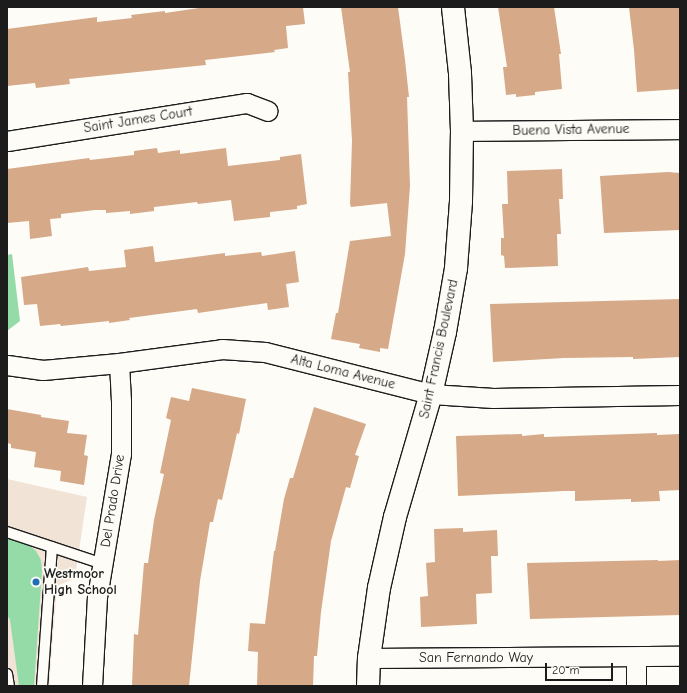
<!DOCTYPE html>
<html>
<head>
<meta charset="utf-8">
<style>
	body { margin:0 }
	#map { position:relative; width:687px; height:693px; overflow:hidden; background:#fdfcf7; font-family:"Comic Neue",sans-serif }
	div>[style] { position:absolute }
	.built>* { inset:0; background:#f1e3d6 }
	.green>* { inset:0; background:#95dba8 }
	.building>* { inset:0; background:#d6a988 }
	.roads { filter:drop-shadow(1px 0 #1c1c1c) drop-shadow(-1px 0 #1c1c1c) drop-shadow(0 1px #1c1c1c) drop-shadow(0 -1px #1c1c1c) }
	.lane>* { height:10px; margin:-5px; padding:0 5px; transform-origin:5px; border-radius:5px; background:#fdfcf7 }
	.street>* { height:19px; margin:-9.5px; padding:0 9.5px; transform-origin:9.5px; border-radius:9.5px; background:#fdfcf7 }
	.secondary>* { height:22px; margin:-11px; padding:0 11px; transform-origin:11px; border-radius:11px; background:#fdfcf7 }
	.dots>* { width:11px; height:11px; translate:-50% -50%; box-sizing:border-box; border:2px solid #fdfcf7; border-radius:50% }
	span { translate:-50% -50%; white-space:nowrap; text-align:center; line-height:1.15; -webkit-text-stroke:3.5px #fdfcf7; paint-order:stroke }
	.street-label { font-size:14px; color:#1c1c1c }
	.poi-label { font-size:14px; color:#1c1c1c; font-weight:700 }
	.left { translate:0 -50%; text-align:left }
	.frame { position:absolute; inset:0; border:8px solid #1c1c1c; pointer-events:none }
	.scale { position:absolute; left:545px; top:663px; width:68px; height:18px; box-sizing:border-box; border:2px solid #1c1c1c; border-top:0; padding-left:5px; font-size:12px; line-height:14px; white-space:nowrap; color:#1c1c1c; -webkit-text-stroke:3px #fdfcf7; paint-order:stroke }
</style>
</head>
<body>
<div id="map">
	<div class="built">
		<div style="clip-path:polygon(7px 479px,87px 497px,75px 578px,57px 586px,49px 686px,7px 686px)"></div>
	</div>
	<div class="green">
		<div style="clip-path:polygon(12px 254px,20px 321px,7px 331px,7px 255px)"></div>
		<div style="clip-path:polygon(7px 537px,29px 545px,36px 551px,41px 560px,42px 571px,34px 686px,19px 686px,10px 620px,7px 615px)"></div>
	</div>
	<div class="building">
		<div style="clip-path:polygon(199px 7px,303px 7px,305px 24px,286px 26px,288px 48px,274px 50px,275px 52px,205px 60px,206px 65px,69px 79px,70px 84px,36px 88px,35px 83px,7px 86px,7px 29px,97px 17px,97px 22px,132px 18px,131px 15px,165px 11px,165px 13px,199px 8px)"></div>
		<div style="clip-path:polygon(341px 7px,398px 7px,405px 60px,409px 97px,407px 97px,410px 186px,405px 254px,388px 349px,380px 348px,380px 352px,359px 348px,360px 344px,331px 339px,336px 313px,338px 313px,350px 241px,391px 236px,387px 203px,351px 207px,350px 204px,352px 141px,348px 72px,350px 72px)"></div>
		<div style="clip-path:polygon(498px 7px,554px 7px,561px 54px,559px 54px,562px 89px,535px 92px,535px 95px,516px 97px,516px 94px,506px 95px,503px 67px,507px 67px)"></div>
		<div style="clip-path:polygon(629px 7px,680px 7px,680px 89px,637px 92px,634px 50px)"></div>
		<div style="clip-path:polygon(157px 148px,158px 153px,180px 150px,180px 154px,226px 148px,228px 166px,280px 160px,280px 157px,301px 154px,307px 204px,297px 206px,297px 209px,270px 212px,270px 217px,234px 221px,231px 200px,198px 204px,197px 202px,154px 207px,154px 211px,130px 214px,130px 211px,106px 213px,106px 210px,95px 210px,61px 214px,61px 218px,50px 219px,52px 236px,30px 239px,29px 221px,7px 223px,7px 169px,89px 158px,90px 160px,134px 155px,134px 151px)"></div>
		<div style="clip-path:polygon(562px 169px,563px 199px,559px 199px,561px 234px,557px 234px,558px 266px,505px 268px,504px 256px,501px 255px,501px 238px,504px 238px,502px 204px,508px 204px,507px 171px)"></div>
		<div style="clip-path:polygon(668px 172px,680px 173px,680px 230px,604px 233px,600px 176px)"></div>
		<div style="clip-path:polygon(153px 246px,155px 262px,157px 262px,225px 253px,225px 256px,261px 252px,262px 256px,295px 251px,299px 282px,286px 284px,289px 307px,268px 310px,267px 303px,198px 313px,197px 309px,129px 318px,130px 320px,109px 323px,109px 321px,61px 326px,60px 324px,40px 326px,37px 304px,24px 305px,21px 277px,88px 267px,89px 271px,126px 267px,124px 250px)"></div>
		<div style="clip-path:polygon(680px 299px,680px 357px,633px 359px,633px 357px,564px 358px,493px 362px,490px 304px)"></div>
		<div style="clip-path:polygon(192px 388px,246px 399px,239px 434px,237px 433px,222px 500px,218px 499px,213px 522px,210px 522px,200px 581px,189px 686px,132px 686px,134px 634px,138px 635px,144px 563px,148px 563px,154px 520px,164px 474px,160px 473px,171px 420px,166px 418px,171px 397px,189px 401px)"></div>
		<div style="clip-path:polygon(314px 407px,366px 424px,355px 455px,359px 456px,350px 488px,346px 487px,331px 541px,321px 612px,317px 656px,314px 656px,313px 686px,257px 686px,258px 652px,248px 651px,250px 623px,265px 624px,274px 551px,275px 551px,284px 499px,290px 478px,293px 478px)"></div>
		<div style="clip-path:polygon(7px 409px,41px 415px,41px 417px,69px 421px,67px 433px,87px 435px,84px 455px,88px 456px,84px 485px,60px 481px,61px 471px,34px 467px,36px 452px,11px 448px,11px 444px,7px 443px)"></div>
		<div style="clip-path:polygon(657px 433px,657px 435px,680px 434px,680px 490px,659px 491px,660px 501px,631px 502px,631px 499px,575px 501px,575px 491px,564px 491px,458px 496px,456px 436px,522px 434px,522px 436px,544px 434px,544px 437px)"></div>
		<div style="clip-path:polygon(463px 528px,463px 532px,497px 530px,498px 556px,491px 556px,492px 593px,476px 594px,477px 624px,421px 627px,420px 597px,428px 596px,426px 563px,435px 562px,434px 529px)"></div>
		<div style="clip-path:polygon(658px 560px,658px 561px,680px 560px,680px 615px,530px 619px,527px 563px)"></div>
	</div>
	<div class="roads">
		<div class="lane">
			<div style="left:7px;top:532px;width:101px;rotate:18.4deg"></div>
			<div style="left:7px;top:674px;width:12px;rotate:81deg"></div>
			<div style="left:42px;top:686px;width:139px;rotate:-85.9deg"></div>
		</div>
		<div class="street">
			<div style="left:462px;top:131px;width:218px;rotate:-0.5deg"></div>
			<div style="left:7px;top:141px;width:243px;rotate:-9deg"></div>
			<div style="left:247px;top:103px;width:22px;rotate:21deg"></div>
			<div style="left:7px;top:365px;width:36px;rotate:8deg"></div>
			<div style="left:43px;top:370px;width:76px;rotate:-5.3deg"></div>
			<div style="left:119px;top:363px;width:104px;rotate:-7.7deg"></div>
			<div style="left:222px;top:349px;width:43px;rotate:4deg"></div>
			<div style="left:265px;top:352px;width:171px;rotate:14.2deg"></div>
			<div style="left:431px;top:394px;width:62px;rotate:3.7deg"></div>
			<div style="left:493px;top:398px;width:187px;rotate:-0.9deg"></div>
			<div style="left:636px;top:657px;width:29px;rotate:90deg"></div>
			<div style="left:369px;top:658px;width:311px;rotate:-0.4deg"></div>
			<div style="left:92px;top:686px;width:89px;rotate:-86.8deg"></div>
			<div style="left:97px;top:597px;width:145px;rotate:-80.5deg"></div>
			<div style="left:121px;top:454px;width:53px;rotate:-90deg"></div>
			<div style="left:121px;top:401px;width:38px;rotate:-93deg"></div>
		</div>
		<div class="secondary">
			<div style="left:368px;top:686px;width:28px;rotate:-88deg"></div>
			<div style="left:369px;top:658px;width:71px;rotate:-81.9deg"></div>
			<div style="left:379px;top:588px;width:73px;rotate:-77.3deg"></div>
			<div style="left:395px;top:517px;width:128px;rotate:-73.7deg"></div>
			<div style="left:431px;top:394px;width:64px;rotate:-77.3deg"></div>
			<div style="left:445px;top:332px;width:65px;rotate:-80.2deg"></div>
			<div style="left:456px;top:268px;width:67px;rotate:-85.7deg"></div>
			<div style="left:461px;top:201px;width:70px;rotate:-89.2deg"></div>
			<div style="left:462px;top:131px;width:58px;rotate:-92deg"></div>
			<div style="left:460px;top:73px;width:66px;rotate:-96.1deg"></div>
		</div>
	</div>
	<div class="dots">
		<div style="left:36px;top:582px;background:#1f6fb2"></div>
	</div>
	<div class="street-label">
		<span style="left:138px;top:120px;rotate:-9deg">Saint James Court</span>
		<span style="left:571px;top:130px;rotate:-1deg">Buena Vista Avenue</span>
		<span style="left:439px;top:349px;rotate:-78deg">Saint Francis Boulevard</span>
		<span style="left:343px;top:372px;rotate:14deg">Alta Loma Avenue</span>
		<span style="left:113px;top:501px;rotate:-81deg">Del Prado Drive</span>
		<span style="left:476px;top:658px">San Fernando Way</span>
	</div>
	<div class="poi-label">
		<span class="left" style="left:44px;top:582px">Westmoor<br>High School</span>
	</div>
	<div class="frame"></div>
	<div class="scale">20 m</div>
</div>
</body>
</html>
